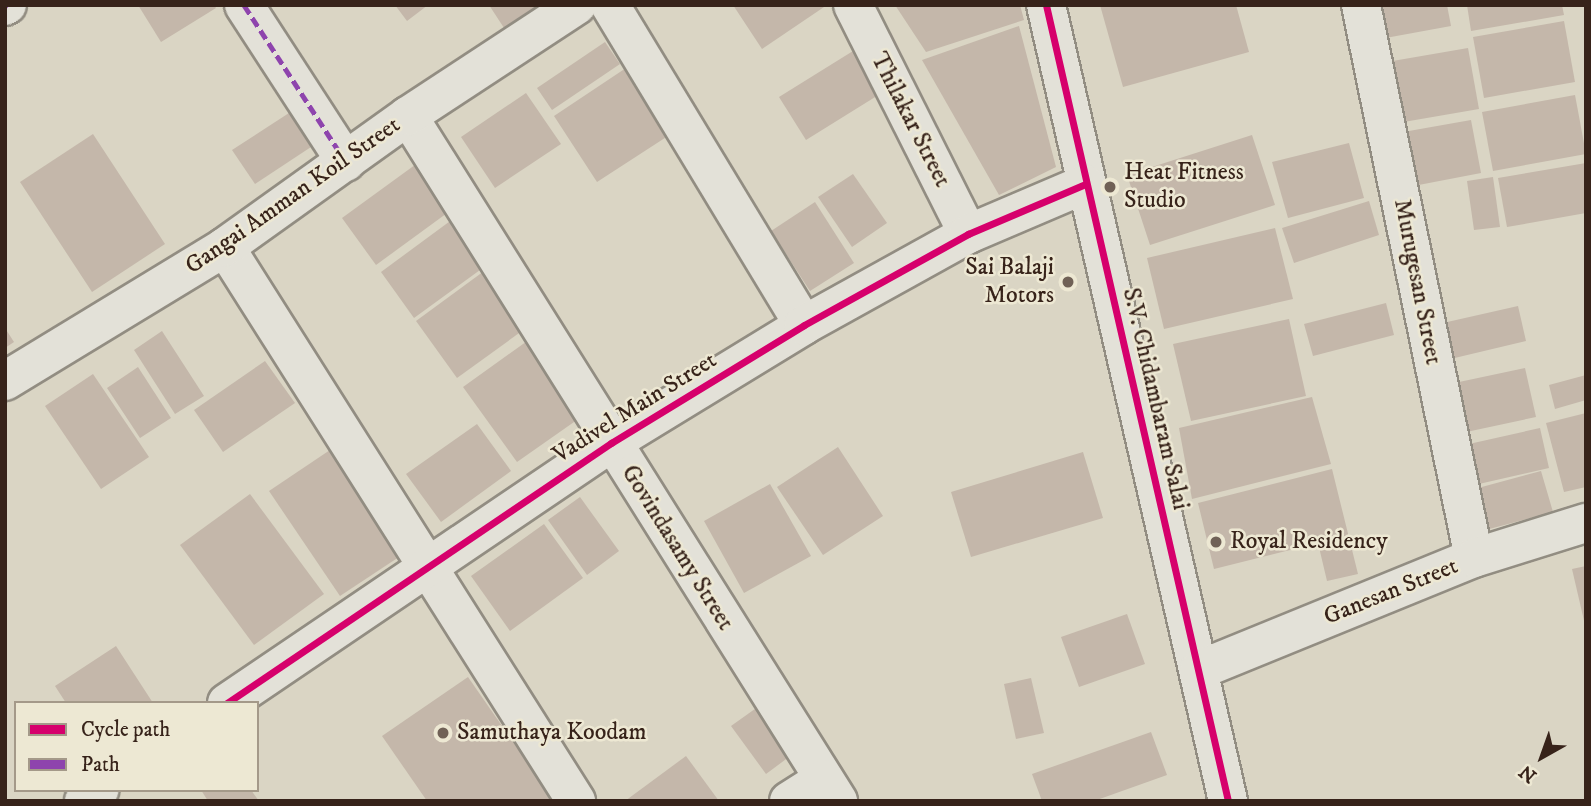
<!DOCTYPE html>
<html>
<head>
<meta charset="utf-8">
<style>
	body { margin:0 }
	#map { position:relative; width:1591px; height:806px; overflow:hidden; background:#dad5c4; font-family:"IM FELL DW Pica",serif }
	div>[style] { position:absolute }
	.building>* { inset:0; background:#c4b7aa }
	.roads { filter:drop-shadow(2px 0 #928d82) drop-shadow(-2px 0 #928d82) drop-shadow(0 2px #928d82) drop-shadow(0 -2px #928d82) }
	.minor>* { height:38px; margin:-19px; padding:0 19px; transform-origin:19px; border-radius:19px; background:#e3e1d8 }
	.quiet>* { height:5px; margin-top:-2.5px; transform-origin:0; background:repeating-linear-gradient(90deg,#8e44ad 0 10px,transparent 0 15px) }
	.cycleway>* { height:7px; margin:-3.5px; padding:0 3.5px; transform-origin:3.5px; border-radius:3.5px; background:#d6006c }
	.dots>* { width:19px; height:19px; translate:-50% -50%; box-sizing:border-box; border:4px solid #ede8d3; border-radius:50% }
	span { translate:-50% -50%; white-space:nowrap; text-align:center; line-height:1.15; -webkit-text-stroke:5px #ede8d3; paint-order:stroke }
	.street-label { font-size:24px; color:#37231a }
	.poi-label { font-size:24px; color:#37231a }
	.left { translate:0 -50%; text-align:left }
	.right { translate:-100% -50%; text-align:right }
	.frame { position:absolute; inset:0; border:7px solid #37231a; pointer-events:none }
	.legend { position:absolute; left:14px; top:701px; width:245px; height:91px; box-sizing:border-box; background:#ede8d3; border:2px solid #a49989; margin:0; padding:9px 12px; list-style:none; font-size:21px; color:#37231a }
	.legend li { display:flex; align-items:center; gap:14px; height:35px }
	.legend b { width:35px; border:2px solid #a49989 }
	.north { position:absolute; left:1507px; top:722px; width:70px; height:70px; -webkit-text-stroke:5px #ede8d3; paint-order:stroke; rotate:220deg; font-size:19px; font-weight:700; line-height:28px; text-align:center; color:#37231a }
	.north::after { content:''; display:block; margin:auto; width:24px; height:32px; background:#37231a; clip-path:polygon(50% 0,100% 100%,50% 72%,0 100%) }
</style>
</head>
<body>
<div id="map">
	<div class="building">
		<div style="clip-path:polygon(138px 5px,214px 5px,216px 8px,161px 42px)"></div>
		<div style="clip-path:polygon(395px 5px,428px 5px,407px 21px)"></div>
		<div style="clip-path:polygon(489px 5px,545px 5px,506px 31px)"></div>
		<div style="clip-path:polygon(733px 5px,827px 5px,762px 49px)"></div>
		<div style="clip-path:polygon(895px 5px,1020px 5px,1024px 20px,926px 52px)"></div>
		<div style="clip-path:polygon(1100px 5px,1236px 5px,1249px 52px,1123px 87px)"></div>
		<div style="clip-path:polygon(1373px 5px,1447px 5px,1451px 26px,1380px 39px)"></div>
		<div style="clip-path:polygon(1467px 5px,1562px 5px,1564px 15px,1471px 31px)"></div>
		<div style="clip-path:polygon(1564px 21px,1575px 82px,1484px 98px,1473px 37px)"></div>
		<div style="clip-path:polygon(1019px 26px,1056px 167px,999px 195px,922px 60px)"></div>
		<div style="clip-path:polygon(605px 42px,620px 64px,552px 110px,537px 88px)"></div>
		<div style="clip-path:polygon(1468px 48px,1479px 109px,1392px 124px,1381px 63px)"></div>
		<div style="clip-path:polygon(853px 51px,880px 94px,806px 140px,779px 97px)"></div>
		<div style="clip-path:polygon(626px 68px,671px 134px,597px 182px,554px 116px)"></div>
		<div style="clip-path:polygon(526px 93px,561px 144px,495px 188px,461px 137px)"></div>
		<div style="clip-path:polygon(1575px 95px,1586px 154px,1493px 171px,1482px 112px)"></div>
		<div style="clip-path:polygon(289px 113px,311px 147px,255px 184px,232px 150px)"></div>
		<div style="clip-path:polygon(1471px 120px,1481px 173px,1403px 188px,1392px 134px)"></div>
		<div style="clip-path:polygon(93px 134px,165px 244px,92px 292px,20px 182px)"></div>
		<div style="clip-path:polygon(1252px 135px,1275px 205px,1150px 245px,1127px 175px)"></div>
		<div style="clip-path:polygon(1349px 143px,1364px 198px,1288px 218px,1272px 162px)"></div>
		<div style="clip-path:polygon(419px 162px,454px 208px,376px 265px,342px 218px)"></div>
		<div style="clip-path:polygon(1586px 163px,1586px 213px,1507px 227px,1498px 178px)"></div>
		<div style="clip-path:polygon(853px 174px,887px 223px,852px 247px,818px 197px)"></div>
		<div style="clip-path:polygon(1493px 177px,1500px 227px,1474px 230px,1467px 181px)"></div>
		<div style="clip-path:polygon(1369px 201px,1379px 235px,1294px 263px,1282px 228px)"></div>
		<div style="clip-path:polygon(815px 202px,854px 263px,810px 291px,771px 231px)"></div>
		<div style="clip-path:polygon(457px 216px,491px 262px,414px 318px,381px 272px)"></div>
		<div style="clip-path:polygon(1275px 228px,1293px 299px,1164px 329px,1147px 258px)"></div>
		<div style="clip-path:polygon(491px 266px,533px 323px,457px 378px,416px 321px)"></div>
		<div style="clip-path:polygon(1386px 303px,1394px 335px,1313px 356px,1304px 324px)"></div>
		<div style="clip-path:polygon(1518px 306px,1526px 341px,1442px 361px,1434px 325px)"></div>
		<div style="clip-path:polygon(1289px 319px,1306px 396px,1191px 421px,1173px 344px)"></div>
		<div style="clip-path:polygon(5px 328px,14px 342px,5px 348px)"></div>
		<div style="clip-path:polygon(162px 331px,204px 396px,175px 414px,134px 350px)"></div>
		<div style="clip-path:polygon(530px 339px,584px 415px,517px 462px,463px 387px)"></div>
		<div style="clip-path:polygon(265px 361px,295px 403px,223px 452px,194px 410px)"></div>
		<div style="clip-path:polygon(138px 367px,171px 418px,140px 438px,107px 388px)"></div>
		<div style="clip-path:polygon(1525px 368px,1536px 417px,1457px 434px,1445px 385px)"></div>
		<div style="clip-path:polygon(93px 374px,149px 457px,101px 489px,45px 406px)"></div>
		<div style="clip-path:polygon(1586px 375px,1586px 400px,1555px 409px,1549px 385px)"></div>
		<div style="clip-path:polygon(1312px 397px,1331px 464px,1192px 499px,1179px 428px)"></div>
		<div style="clip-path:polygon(1586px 413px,1586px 487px,1564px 492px,1546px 423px)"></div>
		<div style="clip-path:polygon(477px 424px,511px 471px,441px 522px,406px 474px)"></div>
		<div style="clip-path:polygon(1540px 428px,1549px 468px,1470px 486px,1460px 446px)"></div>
		<div style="clip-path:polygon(838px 447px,883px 516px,823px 555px,777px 487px)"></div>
		<div style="clip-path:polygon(333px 448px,405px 553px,340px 596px,269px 491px)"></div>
		<div style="clip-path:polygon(1083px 452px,1103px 518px,971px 557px,951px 492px)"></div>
		<div style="clip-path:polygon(1332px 469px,1358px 574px,1327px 581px,1318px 543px,1214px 569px,1198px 503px)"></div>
		<div style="clip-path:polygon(1541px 471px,1553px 512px,1478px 532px,1467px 491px)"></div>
		<div style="clip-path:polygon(770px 484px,811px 556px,744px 593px,704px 521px)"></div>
		<div style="clip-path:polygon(250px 494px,324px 594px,254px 645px,180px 545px)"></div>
		<div style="clip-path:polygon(580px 497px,619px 551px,587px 575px,548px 520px)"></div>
		<div style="clip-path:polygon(544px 524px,583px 578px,510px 631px,471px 576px)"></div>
		<div style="clip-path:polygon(1586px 566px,1586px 625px,1585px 625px,1572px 569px)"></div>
		<div style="clip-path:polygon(1127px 614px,1145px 664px,1079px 687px,1061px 637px)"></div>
		<div style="clip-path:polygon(116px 646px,153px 703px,66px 703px,55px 686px)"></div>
		<div style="clip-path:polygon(468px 677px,554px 801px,427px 801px,382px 736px)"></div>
		<div style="clip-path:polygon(1031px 678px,1044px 733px,1016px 739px,1004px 684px)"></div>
		<div style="clip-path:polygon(766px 701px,801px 748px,766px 774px,731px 726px)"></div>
		<div style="clip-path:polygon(1151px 732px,1167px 775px,1094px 801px,1042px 801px,1032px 774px)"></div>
		<div style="clip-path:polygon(686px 756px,719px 801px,625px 801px)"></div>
		<div style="clip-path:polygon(201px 790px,251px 790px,259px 801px,208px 801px)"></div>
	</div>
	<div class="roads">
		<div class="minor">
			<div style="left:244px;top:5px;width:187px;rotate:57deg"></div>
			<div style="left:610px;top:5px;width:374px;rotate:58.8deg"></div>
			<div style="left:853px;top:5px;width:256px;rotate:63.3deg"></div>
			<div style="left:1046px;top:5px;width:817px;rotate:77.12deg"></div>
			<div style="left:1361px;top:5px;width:564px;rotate:78.45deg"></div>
			<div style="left:5px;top:6px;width:2px;rotate:-27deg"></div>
			<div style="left:408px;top:116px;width:809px;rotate:57.88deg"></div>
			<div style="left:225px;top:247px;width:656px;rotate:57.64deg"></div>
			<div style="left:5px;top:381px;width:258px;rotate:-31.3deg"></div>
			<div style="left:225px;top:247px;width:225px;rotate:-35.6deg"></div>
			<div style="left:408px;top:116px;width:202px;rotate:-33.3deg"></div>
			<div style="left:1199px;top:670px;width:297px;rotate:-22.2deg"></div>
			<div style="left:1474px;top:558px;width:117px;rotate:-17.4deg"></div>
			<div style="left:227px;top:703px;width:464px;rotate:-34.1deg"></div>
			<div style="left:611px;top:443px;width:226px;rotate:-31.4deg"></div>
			<div style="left:804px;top:325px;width:188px;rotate:-29deg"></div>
			<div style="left:968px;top:234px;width:127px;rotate:-23.1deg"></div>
			<div style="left:84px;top:801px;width:19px;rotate:-36deg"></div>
			<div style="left:789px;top:801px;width:41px;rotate:-32.2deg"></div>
		</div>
	</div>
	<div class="quiet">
		<div style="left:244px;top:5px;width:187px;rotate:57deg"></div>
		<div style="left:5px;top:6px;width:2px;rotate:-27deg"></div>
	</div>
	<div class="cycleway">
		<div style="left:1046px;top:5px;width:817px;rotate:77.12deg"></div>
		<div style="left:227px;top:703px;width:464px;rotate:-34.1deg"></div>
		<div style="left:611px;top:443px;width:226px;rotate:-31.4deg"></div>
		<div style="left:804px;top:325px;width:188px;rotate:-29deg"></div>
		<div style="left:968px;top:234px;width:127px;rotate:-23.1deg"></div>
	</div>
	<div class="dots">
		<div style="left:1110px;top:187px;background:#706156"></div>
		<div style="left:1068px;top:282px;background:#706156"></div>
		<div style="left:1216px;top:542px;background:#706156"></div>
		<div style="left:443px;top:733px;background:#706156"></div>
	</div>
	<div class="street-label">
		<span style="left:910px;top:120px;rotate:63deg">Thilakar Street</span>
		<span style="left:293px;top:196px;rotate:-35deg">Gangai Amman Koil Street</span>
		<span style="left:1417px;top:282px;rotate:79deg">Murugesan Street</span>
		<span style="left:1155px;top:399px;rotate:77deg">S.V. Chidambaram Salai</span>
		<span style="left:635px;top:408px;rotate:-32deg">Vadivel Main Street</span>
		<span style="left:677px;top:548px;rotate:58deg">Govindasamy Street</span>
		<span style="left:1391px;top:592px;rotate:-22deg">Ganesan Street</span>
	</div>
	<div class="poi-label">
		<span class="left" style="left:1124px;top:187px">Heat Fitness<br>Studio</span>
		<span class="right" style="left:1054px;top:282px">Sai Balaji<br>Motors</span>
		<span class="left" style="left:1230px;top:542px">Royal Residency</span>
		<span class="left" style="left:457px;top:733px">Samuthaya Koodam</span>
	</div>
	<div class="frame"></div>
	<ul class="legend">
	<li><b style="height:9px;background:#d6006c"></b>Cycle path</li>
	<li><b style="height:9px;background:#8e44ad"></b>Path</li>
	</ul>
	<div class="north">N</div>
</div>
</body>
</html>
